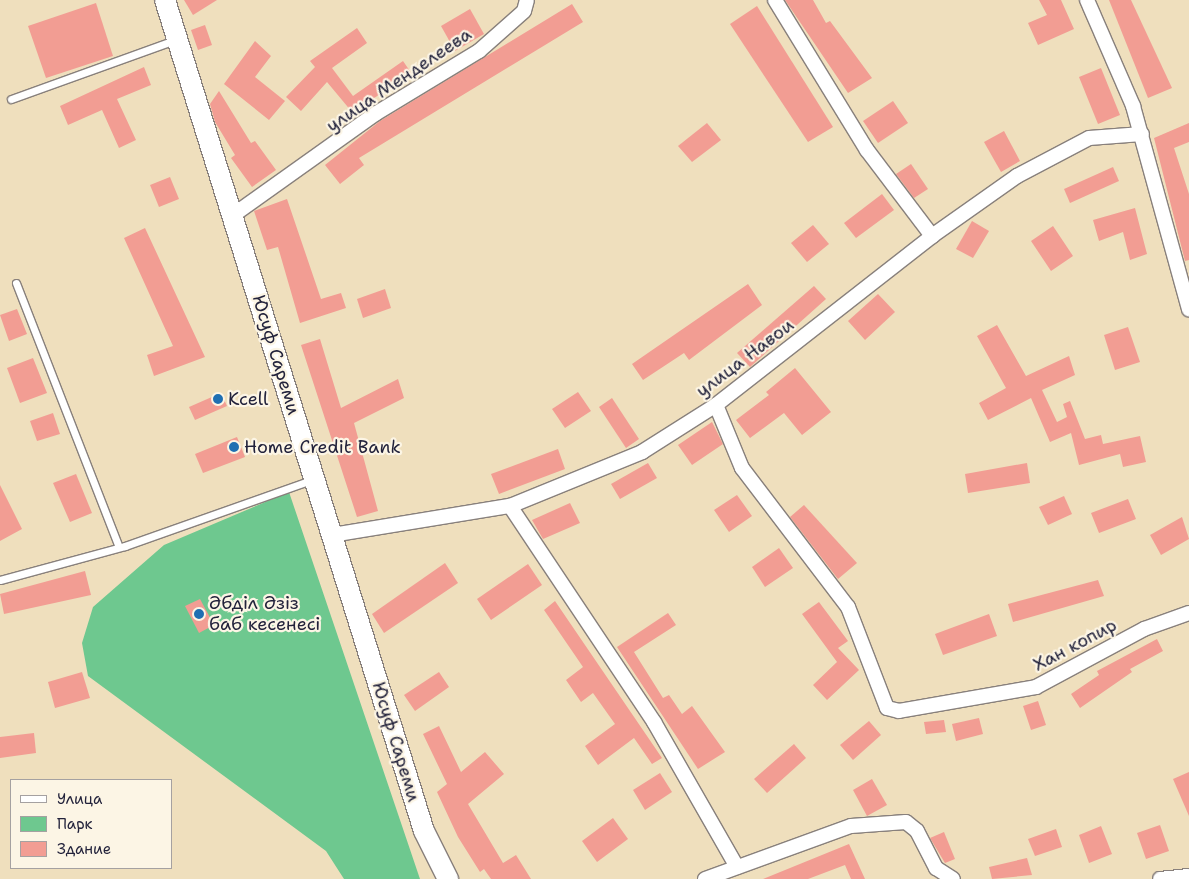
<!DOCTYPE html>
<html>
<head>
<meta charset="utf-8">
<style>
	body { margin:0 }
	#map { position:relative; width:1189px; height:879px; overflow:hidden; background:#efdfbd; font-family:"Shantell Sans",sans-serif }
	div>[style] { position:absolute }
	.green>* { inset:0; background:#6ec88f }
	.building>* { inset:0; background:#f29d93 }
	.roads { filter:drop-shadow(1px 0 #88807c) drop-shadow(-1px 0 #88807c) drop-shadow(0 1px #88807c) drop-shadow(0 -1px #88807c) }
	.lane>* { height:7px; margin:-3.5px; padding:0 3.5px; transform-origin:3.5px; border-radius:3.5px; background:#fff }
	.street>* { height:14px; margin:-7px; padding:0 7px; transform-origin:7px; border-radius:7px; background:#fff }
	.secondary>* { height:20px; margin:-10px; padding:0 10px; transform-origin:10px; border-radius:10px; background:#fff }
	.dots>* { width:14px; height:14px; translate:-50% -50%; box-sizing:border-box; border:2px solid #fcf5e5; border-radius:50% }
	span { translate:-50% -50%; white-space:nowrap; text-align:center; line-height:1.15; -webkit-text-stroke:4.5px #fcf5e5; paint-order:stroke }
	.street-label { font-size:18px; color:#22223b }
	.poi-label { font-size:18px; color:#22223b }
	.left { translate:0 -50%; text-align:left }
	.legend { position:absolute; left:10px; top:779px; width:162px; height:90px; box-sizing:border-box; background:#fcf5e5; border:1px solid #a5a1a1; margin:0; padding:6px 9px; list-style:none; font-size:15px; color:#22223b }
	.legend li { display:flex; align-items:center; gap:10px; height:25px }
	.legend b { width:25px; border:1px solid #a5a1a1 }
</style>
</head>
<body>
<div id="map">
	<div class="green">
		<div style="clip-path:polygon(289px 492px,420px 879px,344px 879px,326px 851px,88px 676px,82px 643px,93px 607px,164px 545px)"></div>
	</div>
	<div class="building">
		<div style="clip-path:polygon(184px 0,217px 0,193px 15px)"></div>
		<div style="clip-path:polygon(785px 0,813px 0,826px 23px,830px 21px,872px 78px,848px 93px)"></div>
		<div style="clip-path:polygon(1039px 0,1061px 0,1074px 29px,1038px 45px,1028px 23px,1047px 15px)"></div>
		<div style="clip-path:polygon(1109px 0,1131px 0,1172px 88px,1148px 98px)"></div>
		<div style="clip-path:polygon(96px 3px,113px 56px,46px 78px,28px 26px)"></div>
		<div style="clip-path:polygon(572px 4px,583px 22px,359px 158px,364px 165px,340px 184px,325px 165px,380px 121px)"></div>
		<div style="clip-path:polygon(757px 6px,833px 127px,808px 142px,730px 24px)"></div>
		<div style="clip-path:polygon(470px 9px,484px 34px,455px 51px,441px 26px)"></div>
		<div style="clip-path:polygon(205px 25px,212px 45px,198px 50px,191px 30px)"></div>
		<div style="clip-path:polygon(357px 28px,367px 43px,332px 68px,353px 96px,403px 61px,412px 74px,352px 112px,327px 82px,301px 111px,286px 97px,315px 67px,310px 61px)"></div>
		<div style="clip-path:polygon(255px 41px,271px 56px,255px 77px,285px 101px,269px 120px,224px 84px)"></div>
		<div style="clip-path:polygon(144px 67px,151px 85px,117px 99px,136px 140px,119px 148px,102px 110px,68px 125px,60px 106px)"></div>
		<div style="clip-path:polygon(1101px 68px,1120px 115px,1098px 124px,1079px 77px)"></div>
		<div style="clip-path:polygon(219px 91px,251px 143px,255px 141px,276px 170px,252px 187px,231px 158px,235px 155px,215px 122px,210px 104px)"></div>
		<div style="clip-path:polygon(893px 101px,908px 123px,878px 143px,863px 121px)"></div>
		<div style="clip-path:polygon(707px 123px,721px 140px,692px 162px,678px 146px)"></div>
		<div style="clip-path:polygon(1189px 123px,1189px 142px,1174px 148px,1189px 194px,1189px 260px,1185px 261px,1154px 138px)"></div>
		<div style="clip-path:polygon(1004px 131px,1020px 161px,1001px 172px,984px 142px)"></div>
		<div style="clip-path:polygon(911px 164px,928px 189px,914px 198px,896px 174px)"></div>
		<div style="clip-path:polygon(1113px 167px,1119px 181px,1070px 203px,1064px 189px)"></div>
		<div style="clip-path:polygon(170px 177px,179px 199px,159px 207px,150px 185px)"></div>
		<div style="clip-path:polygon(882px 194px,894px 210px,856px 238px,844px 223px)"></div>
		<div style="clip-path:polygon(287px 199px,321px 299px,341px 293px,346px 308px,300px 323px,278px 247px,267px 250px,254px 211px)"></div>
		<div style="clip-path:polygon(1135px 208px,1147px 254px,1130px 260px,1123px 232px,1099px 241px,1093px 220px)"></div>
		<div style="clip-path:polygon(972px 221px,989px 231px,973px 258px,956px 249px)"></div>
		<div style="clip-path:polygon(813px 225px,829px 244px,807px 262px,791px 243px)"></div>
		<div style="clip-path:polygon(1053px 226px,1073px 256px,1051px 271px,1031px 241px)"></div>
		<div style="clip-path:polygon(145px 228px,205px 357px,154px 376px,147px 355px,173px 346px,124px 238px)"></div>
		<div style="clip-path:polygon(748px 284px,762px 305px,689px 360px,684px 353px,643px 380px,632px 364px)"></div>
		<div style="clip-path:polygon(814px 286px,826px 299px,750px 367px,737px 353px)"></div>
		<div style="clip-path:polygon(385px 289px,391px 308px,363px 318px,357px 299px)"></div>
		<div style="clip-path:polygon(878px 294px,895px 312px,865px 340px,848px 321px)"></div>
		<div style="clip-path:polygon(17px 309px,27px 334px,9px 341px,0 315px)"></div>
		<div style="clip-path:polygon(997px 325px,1026px 376px,1069px 356px,1075px 375px,1042px 390px,1057px 422px,1067px 417px,1063px 404px,1070px 401px,1085px 439px,1101px 435px,1103px 444px,1140px 436px,1146px 462px,1123px 467px,1120px 454px,1079px 465px,1071px 433px,1050px 442px,1031px 398px,988px 420px,979px 403px,1006px 388px,977px 336px)"></div>
		<div style="clip-path:polygon(1128px 327px,1140px 362px,1115px 370px,1104px 335px)"></div>
		<div style="clip-path:polygon(320px 339px,341px 408px,398px 379px,404px 398px,354px 423px,378px 511px,357px 517px,301px 345px)"></div>
		<div style="clip-path:polygon(33px 358px,47px 393px,20px 403px,7px 368px)"></div>
		<div style="clip-path:polygon(795px 368px,831px 412px,802px 435px,784px 413px,750px 438px,736px 420px,769px 395px,766px 392px)"></div>
		<div style="clip-path:polygon(578px 392px,591px 411px,565px 428px,552px 409px)"></div>
		<div style="clip-path:polygon(221px 393px,227px 406px,195px 420px,189px 407px)"></div>
		<div style="clip-path:polygon(612px 398px,639px 439px,626px 448px,599px 407px)"></div>
		<div style="clip-path:polygon(53px 413px,60px 434px,37px 441px,30px 421px)"></div>
		<div style="clip-path:polygon(712px 422px,723px 444px,692px 465px,678px 445px)"></div>
		<div style="clip-path:polygon(237px 437px,245px 457px,203px 473px,195px 454px)"></div>
		<div style="clip-path:polygon(558px 449px,565px 469px,499px 494px,491px 474px)"></div>
		<div style="clip-path:polygon(648px 463px,657px 478px,620px 499px,611px 484px)"></div>
		<div style="clip-path:polygon(1027px 463px,1030px 483px,968px 493px,965px 474px)"></div>
		<div style="clip-path:polygon(76px 474px,92px 513px,70px 522px,53px 483px)"></div>
		<div style="clip-path:polygon(0 485px,22px 529px,0 541px)"></div>
		<div style="clip-path:polygon(737px 495px,752px 516px,729px 532px,714px 510px)"></div>
		<div style="clip-path:polygon(1064px 496px,1072px 514px,1048px 525px,1039px 507px)"></div>
		<div style="clip-path:polygon(1128px 499px,1136px 519px,1099px 533px,1091px 513px)"></div>
		<div style="clip-path:polygon(570px 503px,580px 523px,543px 539px,532px 520px)"></div>
		<div style="clip-path:polygon(804px 505px,857px 563px,838px 579px,790px 517px)"></div>
		<div style="clip-path:polygon(1182px 517px,1189px 539px,1161px 555px,1150px 535px)"></div>
		<div style="clip-path:polygon(779px 548px,793px 568px,765px 587px,752px 567px)"></div>
		<div style="clip-path:polygon(445px 563px,458px 583px,384px 633px,372px 614px)"></div>
		<div style="clip-path:polygon(528px 564px,542px 585px,491px 620px,477px 599px)"></div>
		<div style="clip-path:polygon(85px 571px,91px 595px,4px 614px,0 594px)"></div>
		<div style="clip-path:polygon(1098px 580px,1104px 596px,1013px 622px,1008px 604px)"></div>
		<div style="clip-path:polygon(200px 599px,214px 625px,199px 633px,185px 606px)"></div>
		<div style="clip-path:polygon(555px 601px,662px 758px,652px 764px,634px 738px,598px 765px,585px 746px,615px 724px,593px 693px,581px 702px,566px 680px,583px 667px,544px 610px)"></div>
		<div style="clip-path:polygon(819px 602px,848px 641px,838px 648px,859px 670px,827px 700px,813px 685px,837px 662px,802px 614px)"></div>
		<div style="clip-path:polygon(668px 613px,676px 625px,634px 652px,663px 698px,669px 695px,682px 714px,692px 706px,725px 752px,698px 769px,617px 647px)"></div>
		<div style="clip-path:polygon(989px 614px,997px 636px,943px 655px,935px 634px)"></div>
		<div style="clip-path:polygon(1157px 639px,1163px 651px,1130px 669px,1132px 672px,1080px 708px,1071px 694px,1099px 675px,1097px 671px)"></div>
		<div style="clip-path:polygon(82px 672px,90px 698px,55px 708px,48px 682px)"></div>
		<div style="clip-path:polygon(439px 672px,449px 687px,415px 711px,404px 695px)"></div>
		<div style="clip-path:polygon(1038px 701px,1046px 725px,1031px 730px,1023px 706px)"></div>
		<div style="clip-path:polygon(979px 718px,983px 734px,956px 741px,952px 724px)"></div>
		<div style="clip-path:polygon(944px 720px,946px 732px,926px 734px,924px 722px)"></div>
		<div style="clip-path:polygon(869px 721px,881px 735px,853px 760px,840px 745px)"></div>
		<div style="clip-path:polygon(439px 726px,461px 772px,485px 752px,504px 774px,468px 804px,503px 863px,516px 855px,531px 879px,491px 879px,484px 869px,480px 872px,458px 837px,437px 792px,447px 784px,423px 734px)"></div>
		<div style="clip-path:polygon(34px 733px,36px 753px,0 758px,0 737px)"></div>
		<div style="clip-path:polygon(794px 744px,806px 758px,767px 793px,754px 779px)"></div>
		<div style="clip-path:polygon(1189px 772px,1189px 816px,1173px 779px)"></div>
		<div style="clip-path:polygon(660px 773px,672px 792px,645px 810px,633px 790px)"></div>
		<div style="clip-path:polygon(872px 779px,887px 805px,867px 816px,853px 790px)"></div>
		<div style="clip-path:polygon(613px 818px,628px 839px,597px 862px,582px 841px)"></div>
		<div style="clip-path:polygon(1160px 825px,1169px 851px,1146px 859px,1137px 833px)"></div>
		<div style="clip-path:polygon(1101px 826px,1112px 854px,1089px 863px,1079px 835px)"></div>
		<div style="clip-path:polygon(1056px 829px,1062px 847px,1035px 856px,1028px 839px)"></div>
		<div style="clip-path:polygon(944px 832px,955px 859px,945px 863px,930px 838px)"></div>
		<div style="clip-path:polygon(849px 844px,865px 879px,851px 879px,845px 865px,808px 879px,763px 879px)"></div>
		<div style="clip-path:polygon(1027px 858px,1032px 875px,992px 879px,989px 867px)"></div>
	</div>
	<div class="roads">
		<div class="lane">
			<div style="left:11px;top:99px;width:174px;rotate:-19.8deg"></div>
			<div style="left:16px;top:283px;width:283px;rotate:68.7deg"></div>
			<div style="left:0;top:580px;width:130px;rotate:-15.2deg"></div>
			<div style="left:125px;top:546px;width:201px;rotate:-19.5deg"></div>
		</div>
		<div class="street">
			<div style="left:775px;top:0;width:176px;rotate:58.5deg"></div>
			<div style="left:867px;top:150px;width:108px;rotate:52.9deg"></div>
			<div style="left:1087px;top:0;width:116px;rotate:66.5deg"></div>
			<div style="left:1133px;top:106px;width:211px;rotate:74.6deg"></div>
			<div style="left:232px;top:216px;width:176px;rotate:-35.5deg"></div>
			<div style="left:375px;top:114px;width:122px;rotate:-31.2deg"></div>
			<div style="left:479px;top:51px;width:60px;rotate:-41.6deg"></div>
			<div style="left:524px;top:11px;width:11px;rotate:-75deg"></div>
			<div style="left:716px;top:405px;width:68px;rotate:67.6deg"></div>
			<div style="left:742px;top:468px;width:175px;rotate:52.7deg"></div>
			<div style="left:848px;top:607px;width:108px;rotate:68.9deg"></div>
			<div style="left:887px;top:708px;width:12px;rotate:14deg"></div>
			<div style="left:899px;top:711px;width:139px;rotate:-9.9deg"></div>
			<div style="left:1036px;top:687px;width:123px;rotate:-28.2deg"></div>
			<div style="left:1144px;top:629px;width:48px;rotate:-19.6deg"></div>
			<div style="left:510px;top:506px;width:260px;rotate:56.3deg"></div>
			<div style="left:654px;top:722px;width:167px;rotate:60.2deg"></div>
			<div style="left:332px;top:535px;width:180px;rotate:-9.3deg"></div>
			<div style="left:510px;top:506px;width:143px;rotate:-22.2deg"></div>
			<div style="left:642px;top:452px;width:88px;rotate:-32.4deg"></div>
			<div style="left:716px;top:405px;width:274px;rotate:-38deg"></div>
			<div style="left:932px;top:236px;width:104px;rotate:-35.2deg"></div>
			<div style="left:1017px;top:176px;width:81px;rotate:-27.8deg"></div>
			<div style="left:1089px;top:138px;width:53px;rotate:-4.3deg"></div>
			<div style="left:705px;top:879px;width:155px;rotate:-20deg"></div>
			<div style="left:851px;top:826px;width:55px;rotate:-4.2deg"></div>
			<div style="left:906px;top:822px;width:14px;rotate:39deg"></div>
			<div style="left:917px;top:831px;width:42px;rotate:62.8deg"></div>
			<div style="left:936px;top:868px;width:20px;rotate:33deg"></div>
			<div style="left:1160px;top:879px;width:29px;rotate:-6deg"></div>
		</div>
		<div class="secondary">
			<div style="left:165px;top:0;width:870px;rotate:72.69deg"></div>
			<div style="left:424px;top:831px;width:54px;rotate:63.4deg"></div>
		</div>
	</div>
	<div class="dots">
		<div style="left:218px;top:399px;background:#1f6fb2"></div>
		<div style="left:234px;top:447px;background:#1f6fb2"></div>
		<div style="left:199px;top:614px;background:#1f6fb2"></div>
	</div>
	<div class="street-label">
		<span style="left:399px;top:80px;rotate:-34deg">улица Менделеева</span>
		<span style="left:276px;top:355px;rotate:73deg">Юсуф Сареми</span>
		<span style="left:745px;top:358px;rotate:-37deg">улица Навои</span>
		<span style="left:1075px;top:645px;rotate:-28deg">Хан копир</span>
		<span style="left:396px;top:742px;rotate:73deg">Юсуф Сареми</span>
	</div>
	<div class="poi-label">
		<span class="left" style="left:228px;top:399px">Kcell</span>
		<span class="left" style="left:244px;top:447px">Home Credit Bank</span>
		<span class="left" style="left:209px;top:614px">Әбділ Әзіз<br>баб кесенесі</span>
	</div>
	<ul class="legend">
	<li><b style="height:6px;background:#fff"></b>Улица</li>
	<li><b style="height:14px;background:#6ec88f"></b>Парк</li>
	<li><b style="height:14px;background:#f29d93"></b>Здание</li>
	</ul>
</div>
</body>
</html>
